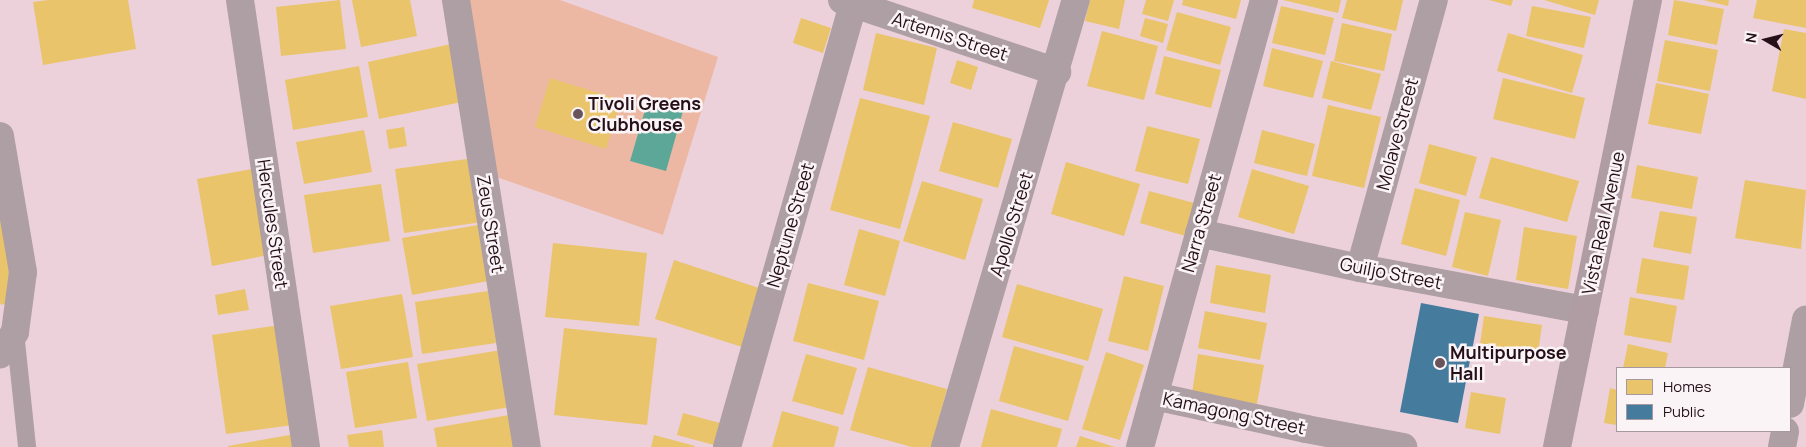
<!DOCTYPE html>
<html>
<head>
<meta charset="utf-8">
<style>
	body { margin:0 }
	#map { position:relative; width:1806px; height:447px; overflow:hidden; background:#ecd1db; font-family:Manrope,sans-serif }
	div>[style] { position:absolute }
	.green>* { inset:0; background:#ecb8a3 }
	.water>* { inset:0; background:#5da798 }
	.homes>* { inset:0; background:#e9c46a }
	.public>* { inset:0; background:#457b9d }
	.lane>* { height:18px; margin:-9px; padding:0 9px; transform-origin:9px; border-radius:9px; background:#ad9fa4 }
	.street>* { height:28px; margin:-14px; padding:0 14px; transform-origin:14px; border-radius:14px; background:#ad9fa4 }
	.secondary>* { height:28px; margin:-14px; padding:0 14px; transform-origin:14px; border-radius:14px; background:#b09da4 }
	.dots>* { width:14px; height:14px; translate:-50% -50%; box-sizing:border-box; border:2px solid #fbf4f7; border-radius:50% }
	span { translate:-50% -50%; white-space:nowrap; text-align:center; line-height:1.15; -webkit-text-stroke:5px #fbf4f7; paint-order:stroke }
	.street-label { font-size:18px; color:#250f18 }
	.poi-label { font-size:18px; color:#250f18; font-weight:700 }
	.left { translate:0 -50%; text-align:left }
	.legend { position:absolute; left:1616px; top:367px; width:175px; height:65px; box-sizing:border-box; background:#fbf4f7; border:1px solid #a5989e; margin:0; padding:6px 9px; list-style:none; font-size:15px; color:#250f18 }
	.legend li { display:flex; align-items:center; gap:10px; height:25px }
	.legend b { width:25px; border:1px solid #a5989e }
	.north { position:absolute; left:1741px; top:15px; width:50px; height:50px; -webkit-text-stroke:4px #fbf4f7; paint-order:stroke; rotate:278deg; font-size:14px; font-weight:700; line-height:20px; text-align:center; color:#250f18 }
	.north::after { content:''; display:block; margin:auto; width:18px; height:22px; background:#250f18; clip-path:polygon(50% 0,100% 100%,50% 72%,0 100%) }
</style>
</head>
<body>
<div id="map">
	<div class="green">
		<div style="clip-path:polygon(458px 0,560px 0,718px 57px,663px 235px,491px 175px)"></div>
	</div>
	<div class="water">
		<div style="clip-path:polygon(648px 100px,683px 111px,666px 171px,630px 161px)"></div>
	</div>
	<div class="homes">
		<div style="clip-path:polygon(48px 0,128px 0,136px 49px,43px 65px,33px 2px)"></div>
		<div style="clip-path:polygon(340px 0,346px 49px,281px 56px,276px 7px)"></div>
		<div style="clip-path:polygon(352px 0,410px 0,417px 36px,361px 47px)"></div>
		<div style="clip-path:polygon(974px 0,1049px 0,1040px 28px,972px 8px)"></div>
		<div style="clip-path:polygon(1090px 0,1125px 0,1119px 29px,1085px 21px)"></div>
		<div style="clip-path:polygon(1146px 0,1174px 0,1168px 21px,1142px 14px)"></div>
		<div style="clip-path:polygon(1183px 0,1241px 0,1236px 19px,1182px 5px)"></div>
		<div style="clip-path:polygon(1283px 0,1341px 0,1338px 13px)"></div>
		<div style="clip-path:polygon(1347px 0,1403px 0,1396px 31px,1342px 18px)"></div>
		<div style="clip-path:polygon(1489px 0,1513px 0,1511px 6px)"></div>
		<div style="clip-path:polygon(1544px 0,1599px 0,1595px 15px)"></div>
		<div style="clip-path:polygon(1674px 0,1724px 9px,1717px 45px,1668px 35px)"></div>
		<div style="clip-path:polygon(1703px 0,1729px 0,1728px 6px)"></div>
		<div style="clip-path:polygon(1757px 0,1806px 0,1806px 28px,1753px 18px)"></div>
		<div style="clip-path:polygon(1281px 6px,1334px 18px,1325px 55px,1272px 43px)"></div>
		<div style="clip-path:polygon(1532px 6px,1591px 17px,1584px 48px,1526px 36px)"></div>
		<div style="clip-path:polygon(1177px 12px,1231px 27px,1220px 65px,1166px 50px)"></div>
		<div style="clip-path:polygon(801px 18px,831px 28px,823px 53px,793px 43px)"></div>
		<div style="clip-path:polygon(1145px 18px,1168px 24px,1163px 43px,1140px 36px)"></div>
		<div style="clip-path:polygon(1342px 23px,1392px 34px,1384px 71px,1334px 61px)"></div>
		<div style="clip-path:polygon(1784px 29px,1806px 33px,1806px 99px,1772px 91px)"></div>
		<div style="clip-path:polygon(1102px 31px,1158px 46px,1144px 100px,1087px 86px)"></div>
		<div style="clip-path:polygon(876px 33px,937px 48px,924px 105px,863px 90px)"></div>
		<div style="clip-path:polygon(1508px 33px,1583px 55px,1572px 93px,1497px 71px)"></div>
		<div style="clip-path:polygon(1665px 40px,1718px 50px,1710px 91px,1657px 81px)"></div>
		<div style="clip-path:polygon(451px 44px,462px 102px,379px 119px,368px 62px)"></div>
		<div style="clip-path:polygon(1272px 48px,1323px 61px,1313px 98px,1263px 86px)"></div>
		<div style="clip-path:polygon(1164px 56px,1221px 70px,1211px 108px,1155px 94px)"></div>
		<div style="clip-path:polygon(957px 60px,978px 67px,971px 90px,950px 83px)"></div>
		<div style="clip-path:polygon(1331px 61px,1381px 74px,1371px 110px,1322px 98px)"></div>
		<div style="clip-path:polygon(359px 66px,368px 117px,293px 130px,285px 80px)"></div>
		<div style="clip-path:polygon(550px 78px,621px 100px,606px 149px,535px 127px)"></div>
		<div style="clip-path:polygon(1503px 78px,1585px 98px,1575px 139px,1493px 119px)"></div>
		<div style="clip-path:polygon(1656px 83px,1709px 94px,1701px 134px,1648px 124px)"></div>
		<div style="clip-path:polygon(860px 98px,930px 116px,900px 229px,830px 210px)"></div>
		<div style="clip-path:polygon(1328px 105px,1381px 117px,1364px 188px,1312px 176px)"></div>
		<div style="clip-path:polygon(953px 122px,1012px 139px,998px 188px,939px 171px)"></div>
		<div style="clip-path:polygon(1147px 126px,1200px 139px,1188px 184px,1135px 171px)"></div>
		<div style="clip-path:polygon(404px 127px,407px 146px,389px 149px,386px 130px)"></div>
		<div style="clip-path:polygon(364px 130px,372px 172px,304px 184px,296px 142px)"></div>
		<div style="clip-path:polygon(1262px 130px,1315px 144px,1307px 176px,1254px 163px)"></div>
		<div style="clip-path:polygon(1429px 144px,1477px 157px,1466px 196px,1419px 183px)"></div>
		<div style="clip-path:polygon(1491px 157px,1579px 181px,1567px 222px,1479px 198px)"></div>
		<div style="clip-path:polygon(474px 158px,483px 222px,404px 233px,395px 169px)"></div>
		<div style="clip-path:polygon(1066px 162px,1140px 184px,1124px 236px,1051px 214px)"></div>
		<div style="clip-path:polygon(1637px 165px,1698px 177px,1692px 209px,1631px 198px)"></div>
		<div style="clip-path:polygon(258px 168px,274px 254px,212px 266px,197px 179px)"></div>
		<div style="clip-path:polygon(1252px 169px,1309px 186px,1294px 234px,1238px 217px)"></div>
		<div style="clip-path:polygon(1745px 180px,1806px 190px,1801px 249px,1735px 238px)"></div>
		<div style="clip-path:polygon(922px 181px,983px 199px,965px 260px,903px 241px)"></div>
		<div style="clip-path:polygon(381px 184px,390px 241px,313px 253px,304px 195px)"></div>
		<div style="clip-path:polygon(1415px 188px,1460px 200px,1446px 256px,1401px 244px)"></div>
		<div style="clip-path:polygon(1149px 191px,1198px 204px,1189px 237px,1140px 223px)"></div>
		<div style="clip-path:polygon(0 204px,16px 298px,2px 305px,0 303px)"></div>
		<div style="clip-path:polygon(1660px 211px,1697px 217px,1691px 254px,1653px 247px)"></div>
		<div style="clip-path:polygon(1465px 212px,1501px 220px,1488px 276px,1452px 267px)"></div>
		<div style="clip-path:polygon(484px 224px,494px 280px,412px 295px,402px 238px)"></div>
		<div style="clip-path:polygon(1524px 227px,1577px 236px,1568px 289px,1516px 280px)"></div>
		<div style="clip-path:polygon(859px 229px,900px 241px,885px 296px,844px 285px)"></div>
		<div style="clip-path:polygon(553px 243px,647px 253px,639px 326px,545px 317px)"></div>
		<div style="clip-path:polygon(1642px 258px,1689px 266px,1684px 300px,1636px 293px)"></div>
		<div style="clip-path:polygon(674px 260px,762px 289px,742px 347px,655px 319px)"></div>
		<div style="clip-path:polygon(1216px 265px,1271px 275px,1265px 313px,1210px 303px)"></div>
		<div style="clip-path:polygon(1124px 276px,1164px 286px,1148px 351px,1108px 341px)"></div>
		<div style="clip-path:polygon(808px 283px,879px 301px,864px 360px,793px 341px)"></div>
		<div style="clip-path:polygon(1017px 284px,1103px 309px,1088px 361px,1002px 337px)"></div>
		<div style="clip-path:polygon(245px 289px,249px 310px,218px 315px,215px 295px)"></div>
		<div style="clip-path:polygon(488px 291px,496px 343px,422px 354px,415px 302px)"></div>
		<div style="clip-path:polygon(402px 294px,413px 357px,341px 369px,330px 306px)"></div>
		<div style="clip-path:polygon(1630px 297px,1677px 306px,1671px 343px,1624px 335px)"></div>
		<div style="clip-path:polygon(1205px 311px,1267px 323px,1260px 360px,1198px 348px)"></div>
		<div style="clip-path:polygon(1484px 316px,1542px 325px,1537px 360px,1479px 351px)"></div>
		<div style="clip-path:polygon(280px 325px,293px 425px,226px 434px,212px 335px)"></div>
		<div style="clip-path:polygon(564px 328px,657px 338px,647px 425px,554px 415px)"></div>
		<div style="clip-path:polygon(1628px 344px,1668px 353px,1665px 368px,1623px 368px)"></div>
		<div style="clip-path:polygon(1014px 346px,1084px 366px,1068px 421px,999px 401px)"></div>
		<div style="clip-path:polygon(507px 349px,516px 406px,427px 421px,417px 364px)"></div>
		<div style="clip-path:polygon(1106px 352px,1144px 365px,1120px 440px,1082px 429px)"></div>
		<div style="clip-path:polygon(806px 354px,857px 368px,843px 415px,792px 401px)"></div>
		<div style="clip-path:polygon(1198px 354px,1264px 365px,1257px 404px,1192px 393px)"></div>
		<div style="clip-path:polygon(408px 362px,417px 418px,355px 428px,346px 372px)"></div>
		<div style="clip-path:polygon(868px 367px,947px 389px,931px 447px,912px 447px,850px 430px)"></div>
		<div style="clip-path:polygon(1610px 388px,1617px 390px,1617px 425px,1604px 423px)"></div>
		<div style="clip-path:polygon(1471px 392px,1506px 398px,1500px 434px,1465px 428px)"></div>
		<div style="clip-path:polygon(991px 409px,1062px 429px,1057px 447px,981px 447px)"></div>
		<div style="clip-path:polygon(782px 411px,839px 427px,834px 447px,772px 447px)"></div>
		<div style="clip-path:polygon(683px 413px,720px 423px,714px 445px,677px 435px)"></div>
		<div style="clip-path:polygon(509px 415px,515px 447px,437px 447px,434px 428px)"></div>
		<div style="clip-path:polygon(382px 430px,384px 447px,349px 447px,347px 435px)"></div>
		<div style="clip-path:polygon(301px 433px,304px 447px,228px 447px,228px 446px)"></div>
		<div style="clip-path:polygon(654px 435px,695px 446px,694px 447px,651px 447px)"></div>
		<div style="clip-path:polygon(1080px 436px,1115px 447px,1076px 447px)"></div>
	</div>
	<div class="public">
		<div style="clip-path:polygon(1421px 303px,1479px 314px,1458px 423px,1400px 412px)"></div>
	</div>
	<div class="lane">
		<div style="left:15px;top:332px;width:116px;rotate:84deg"></div>
	</div>
	<div class="street">
		<div style="left:240px;top:0;width:452px;rotate:81.6deg"></div>
		<div style="left:456px;top:0;width:453px;rotate:81deg"></div>
		<div style="left:842px;top:0;width:227px;rotate:18.5deg"></div>
		<div style="left:0;top:136px;width:138px;rotate:80.4deg"></div>
		<div style="left:23px;top:272px;width:61px;rotate:97.6deg"></div>
		<div style="left:15px;top:332px;width:27px;rotate:124deg"></div>
		<div style="left:1199px;top:233px;width:165px;rotate:12.3deg"></div>
		<div style="left:1360px;top:268px;width:229px;rotate:10.6deg"></div>
		<div style="left:1360px;top:268px;width:278px;rotate:-74.6deg"></div>
		<div style="left:1154px;top:396px;width:156px;rotate:12.2deg"></div>
		<div style="left:1306px;top:429px;width:99px;rotate:10.5deg"></div>
		<div style="left:1790px;top:404px;width:86px;rotate:-79.3deg"></div>
		<div style="left:727px;top:447px;width:461px;rotate:-74.1deg"></div>
		<div style="left:945px;top:447px;width:466px;rotate:-73.7deg"></div>
		<div style="left:1140px;top:447px;width:464px;rotate:-74.5deg"></div>
		<div style="left:1782px;top:447px;width:16px;rotate:-79deg"></div>
	</div>
	<div class="secondary">
		<div style="left:1557px;top:447px;width:456px;rotate:-78.5deg"></div>
	</div>
	<div class="dots">
		<div style="left:578px;top:114px;background:#6b535c"></div>
		<div style="left:1440px;top:363px;background:#6b535c"></div>
	</div>
	<div class="street-label">
		<span style="left:950px;top:36px;rotate:18deg">Artemis Street</span>
		<span style="left:1397px;top:134px;rotate:-75deg">Molave Street</span>
		<span style="left:1201px;top:223px;rotate:-74deg">Narra Street</span>
		<span style="left:1603px;top:223px;rotate:-78deg">Vista Real Avenue</span>
		<span style="left:273px;top:224px;rotate:82deg">Hercules Street</span>
		<span style="left:491px;top:224px;rotate:81deg">Zeus Street</span>
		<span style="left:1011px;top:224px;rotate:-73deg">Apollo Street</span>
		<span style="left:790px;top:225px;rotate:-74deg">Neptune Street</span>
		<span style="left:1391px;top:273px;rotate:11deg">Guiljo Street</span>
		<span style="left:1234px;top:413px;rotate:12deg">Kamagong Street</span>
	</div>
	<div class="poi-label">
		<span class="left" style="left:588px;top:114px">Tivoli Greens<br>Clubhouse</span>
		<span class="left" style="left:1450px;top:363px">Multipurpose<br>Hall</span>
	</div>
	<ul class="legend">
	<li><b style="height:14px;background:#e9c46a"></b>Homes</li>
	<li><b style="height:14px;background:#457b9d"></b>Public</li>
	</ul>
	<div class="north">N</div>
</div>
</body>
</html>
